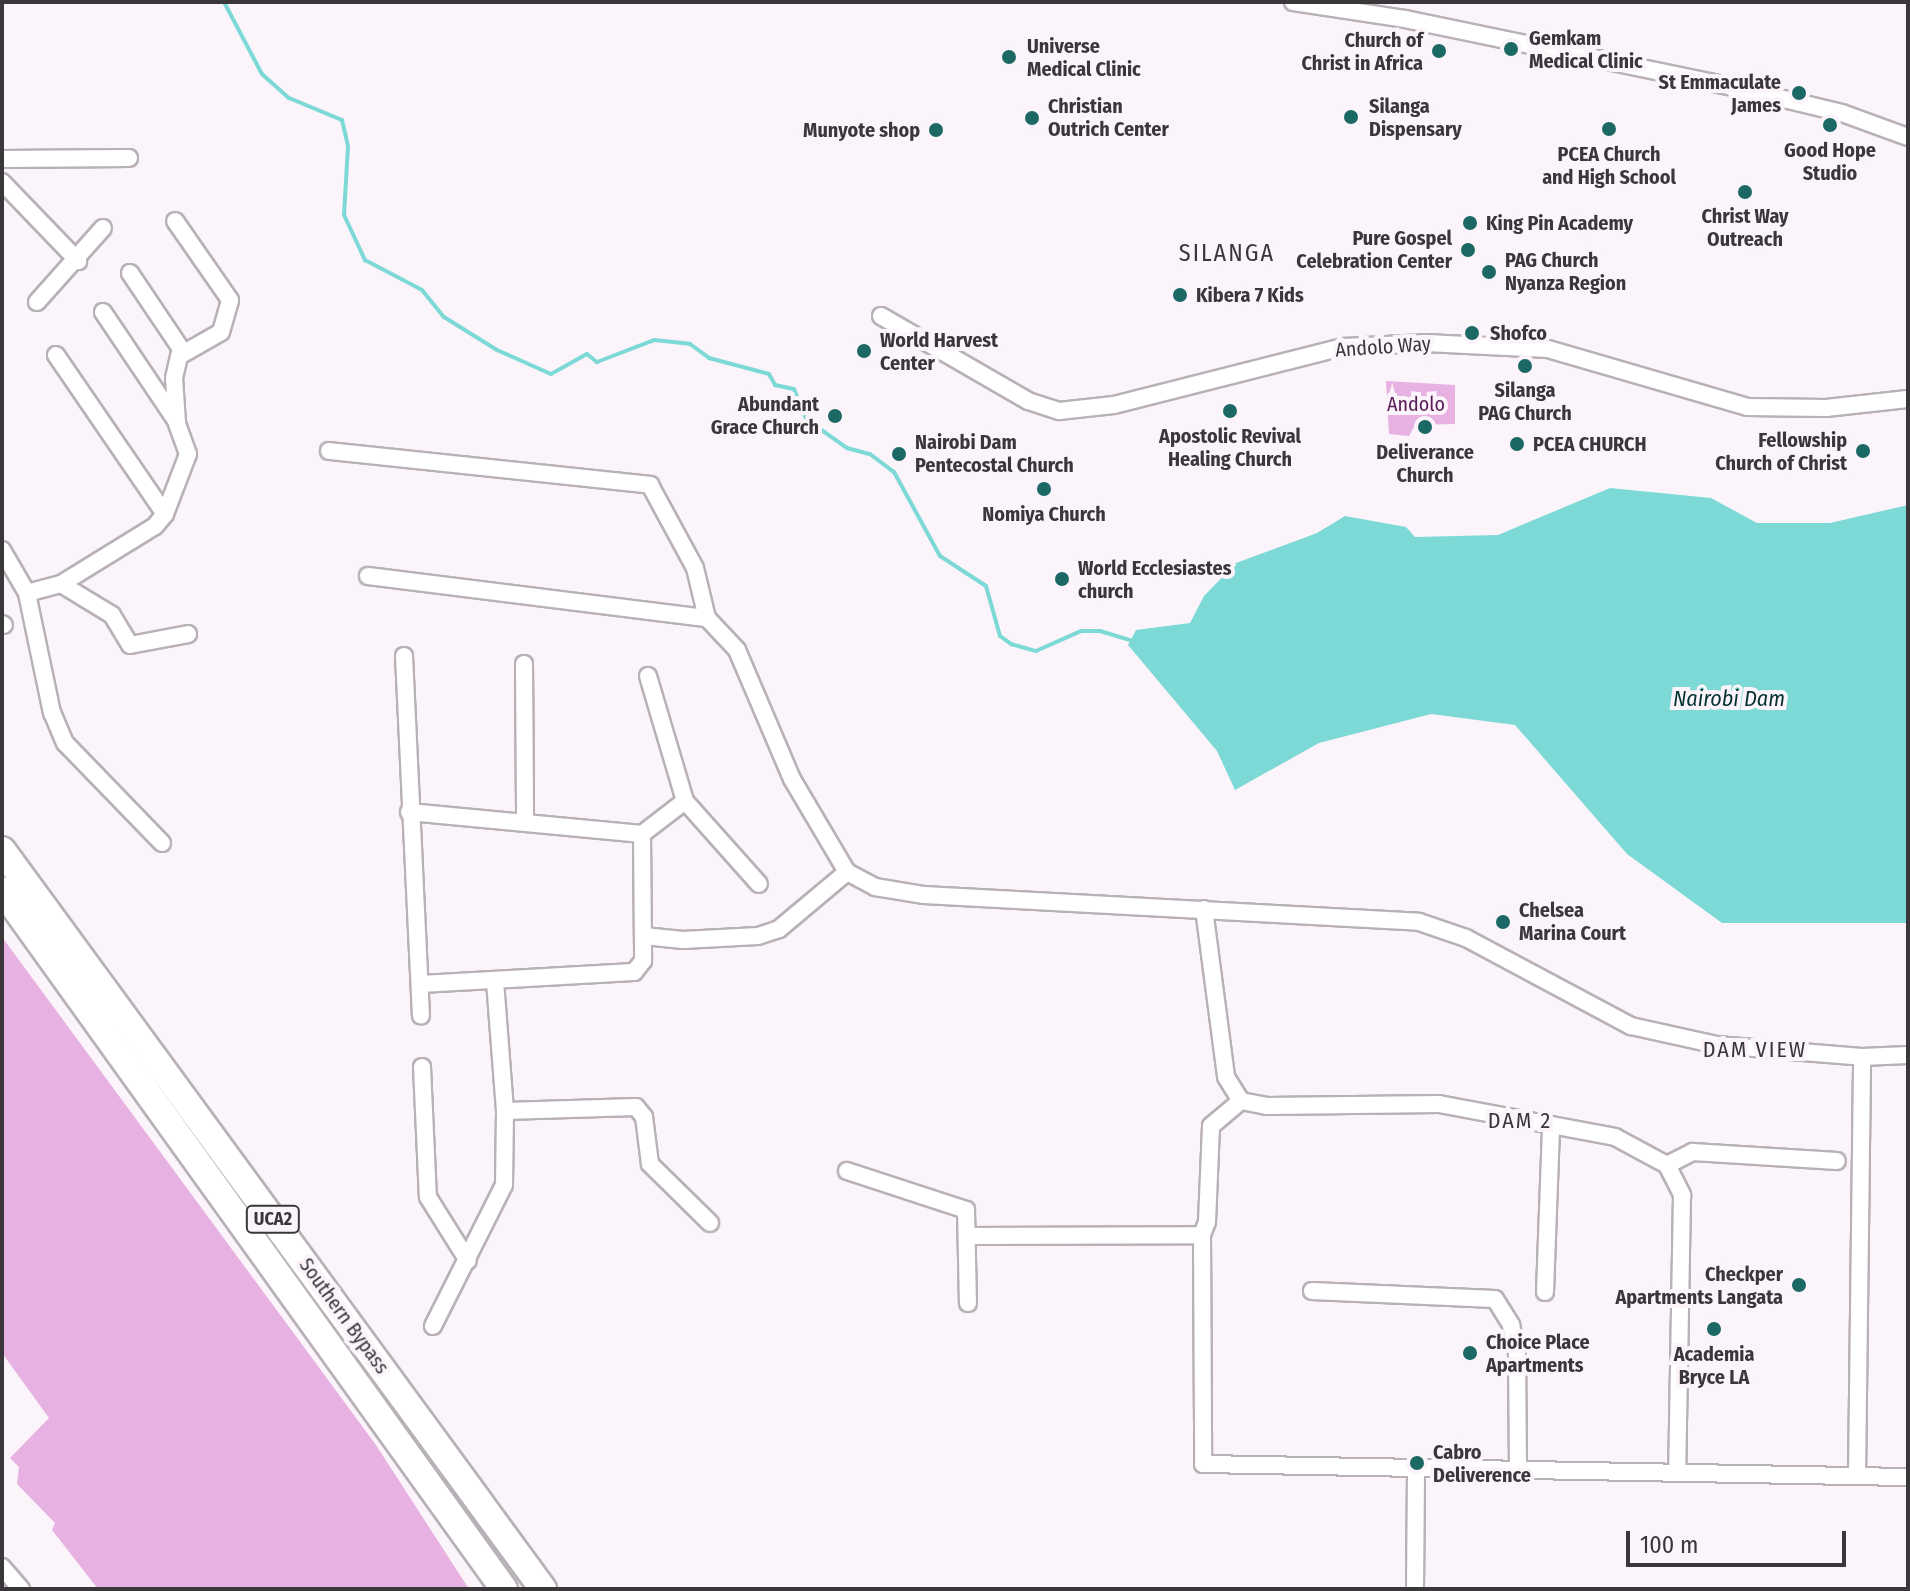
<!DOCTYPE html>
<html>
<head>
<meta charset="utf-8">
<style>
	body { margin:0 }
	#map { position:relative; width:1910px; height:1591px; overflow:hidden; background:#fbf4fa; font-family:"Fira Sans Condensed",sans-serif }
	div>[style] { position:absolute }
	.green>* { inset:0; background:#e7b2e2 }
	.water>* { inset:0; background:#7dd9d5 }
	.stream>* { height:4px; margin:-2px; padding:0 2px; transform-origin:2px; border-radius:2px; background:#7dd9d5 }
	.roads { filter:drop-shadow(2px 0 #b8b1b7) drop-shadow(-2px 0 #b8b1b7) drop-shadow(0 2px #b8b1b7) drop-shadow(0 -2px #b8b1b7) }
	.minor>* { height:16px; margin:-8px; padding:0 8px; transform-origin:8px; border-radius:8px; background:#fff }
	.trunk>* { height:26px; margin:-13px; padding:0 13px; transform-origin:13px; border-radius:13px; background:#fff }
	.dots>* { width:22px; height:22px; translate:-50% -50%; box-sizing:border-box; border:4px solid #fbf4fa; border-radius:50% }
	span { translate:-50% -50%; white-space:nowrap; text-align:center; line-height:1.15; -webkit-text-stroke:8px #fbf4fa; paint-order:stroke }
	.shield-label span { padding:2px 6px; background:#fbf4fa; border:2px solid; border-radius:6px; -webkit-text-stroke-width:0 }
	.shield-label { font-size:18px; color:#393739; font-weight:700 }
	.poi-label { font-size:20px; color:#393739; font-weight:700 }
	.left { translate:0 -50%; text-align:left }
	.right { translate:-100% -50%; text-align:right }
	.street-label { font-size:20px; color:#393739 }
	.park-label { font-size:20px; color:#591c57 }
	.water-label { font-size:22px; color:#053332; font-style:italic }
	.neighbourhood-label { font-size:22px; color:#393739; letter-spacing:2px }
	.quarter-label { font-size:24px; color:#393739; letter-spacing:2px }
	.frame { position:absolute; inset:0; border:4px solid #393739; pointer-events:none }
	.scale { position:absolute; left:1626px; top:1531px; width:220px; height:36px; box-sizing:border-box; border:4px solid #393739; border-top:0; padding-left:10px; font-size:24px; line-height:28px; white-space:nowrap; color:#393739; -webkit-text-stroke:6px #fbf4fa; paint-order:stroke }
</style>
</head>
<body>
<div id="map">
	<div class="green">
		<div style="clip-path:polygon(1386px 381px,1455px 385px,1455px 424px,1415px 425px,1409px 436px,1389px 434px)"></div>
		<div style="clip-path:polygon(2px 937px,376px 1445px,469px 1589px,98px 1589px,52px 1530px,55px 1523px,17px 1484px,19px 1467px,10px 1458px,49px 1418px,2px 1353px)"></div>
	</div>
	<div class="water">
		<div style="clip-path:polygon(1610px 488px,1711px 498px,1757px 523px,1830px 523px,1908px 505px,1908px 923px,1722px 923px,1627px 854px,1515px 725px,1431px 714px,1319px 743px,1235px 790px,1217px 751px,1128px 645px,1136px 630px,1190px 623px,1204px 596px,1236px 563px,1317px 533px,1345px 516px,1406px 527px,1415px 537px,1498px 535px)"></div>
	</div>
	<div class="stream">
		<div style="left:224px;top:2px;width:81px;rotate:62.2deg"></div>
		<div style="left:262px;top:74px;width:36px;rotate:42deg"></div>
		<div style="left:289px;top:98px;width:57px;rotate:22.5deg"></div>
		<div style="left:342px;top:120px;width:27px;rotate:77deg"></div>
		<div style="left:348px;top:146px;width:69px;rotate:93.3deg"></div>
		<div style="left:344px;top:215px;width:50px;rotate:65deg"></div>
		<div style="left:365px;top:260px;width:64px;rotate:27.8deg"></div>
		<div style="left:422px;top:290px;width:35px;rotate:51deg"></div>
		<div style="left:444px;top:317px;width:62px;rotate:31.9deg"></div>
		<div style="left:497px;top:350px;width:59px;rotate:24deg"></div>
		<div style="left:551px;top:374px;width:41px;rotate:-29.1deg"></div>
		<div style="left:587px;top:354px;width:13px;rotate:39deg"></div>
		<div style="left:597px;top:362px;width:61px;rotate:-21.1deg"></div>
		<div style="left:654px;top:340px;width:36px;rotate:6deg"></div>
		<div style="left:690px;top:344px;width:24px;rotate:36deg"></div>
		<div style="left:709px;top:358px;width:62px;rotate:14.9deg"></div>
		<div style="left:769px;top:374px;width:13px;rotate:61deg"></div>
		<div style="left:775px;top:385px;width:19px;rotate:12deg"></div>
		<div style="left:794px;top:389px;width:32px;rotate:68deg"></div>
		<div style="left:806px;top:419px;width:50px;rotate:35.3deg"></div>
		<div style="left:847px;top:448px;width:24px;rotate:15deg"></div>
		<div style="left:870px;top:454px;width:30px;rotate:37deg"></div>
		<div style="left:894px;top:472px;width:96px;rotate:61.3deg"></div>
		<div style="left:940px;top:556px;width:55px;rotate:33.1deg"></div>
		<div style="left:986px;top:586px;width:52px;rotate:74.4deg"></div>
		<div style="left:1000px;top:636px;width:14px;rotate:36deg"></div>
		<div style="left:1011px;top:644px;width:26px;rotate:16deg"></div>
		<div style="left:1036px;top:651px;width:49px;rotate:-24deg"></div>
		<div style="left:1081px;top:631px;width:19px"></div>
		<div style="left:1100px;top:631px;width:34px;rotate:17deg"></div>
	</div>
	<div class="roads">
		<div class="minor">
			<div style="left:1293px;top:2px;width:113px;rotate:8.6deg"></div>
			<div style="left:1405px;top:19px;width:340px;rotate:11.7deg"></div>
			<div style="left:1738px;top:88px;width:107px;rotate:13.5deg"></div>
			<div style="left:1842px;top:113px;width:70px;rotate:20deg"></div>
			<div style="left:2px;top:159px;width:127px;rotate:-0.5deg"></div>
			<div style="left:2px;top:182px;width:110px;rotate:46.1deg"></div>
			<div style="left:130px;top:273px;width:95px;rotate:56.1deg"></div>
			<div style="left:37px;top:302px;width:99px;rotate:-48.3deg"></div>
			<div style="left:103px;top:312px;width:133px;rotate:56.1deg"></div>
			<div style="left:881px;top:316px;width:170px;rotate:30deg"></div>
			<div style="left:1028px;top:401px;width:33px;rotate:18deg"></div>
			<div style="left:1059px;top:411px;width:55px;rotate:-6.2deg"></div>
			<div style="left:1114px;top:405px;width:237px;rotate:-14.2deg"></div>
			<div style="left:1344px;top:347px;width:82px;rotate:-2.8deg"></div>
			<div style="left:1426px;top:343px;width:122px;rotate:2.8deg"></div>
			<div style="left:1548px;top:349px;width:207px;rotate:16.2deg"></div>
			<div style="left:1747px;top:407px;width:79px;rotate:0.7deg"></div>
			<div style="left:1826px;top:408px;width:82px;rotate:-6.3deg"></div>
			<div style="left:56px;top:355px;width:193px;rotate:55.6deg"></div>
			<div style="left:329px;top:451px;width:323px;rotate:6deg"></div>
			<div style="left:650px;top:485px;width:94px;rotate:61.5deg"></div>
			<div style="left:695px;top:568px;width:51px;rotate:76.5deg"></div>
			<div style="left:707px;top:618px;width:44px;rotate:46.8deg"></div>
			<div style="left:737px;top:650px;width:140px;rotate:66.9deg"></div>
			<div style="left:792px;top:779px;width:108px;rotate:59.4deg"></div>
			<div style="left:847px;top:872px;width:32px;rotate:28deg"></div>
			<div style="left:875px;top:887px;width:50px;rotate:9.3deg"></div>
			<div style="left:924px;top:895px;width:496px;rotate:3.1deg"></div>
			<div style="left:1419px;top:922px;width:50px;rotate:18.8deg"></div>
			<div style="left:1466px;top:938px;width:187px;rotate:28.1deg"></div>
			<div style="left:1631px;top:1026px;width:88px;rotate:12.5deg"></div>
			<div style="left:1717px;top:1045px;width:145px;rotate:4.7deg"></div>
			<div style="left:1862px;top:1057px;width:46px;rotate:-2.5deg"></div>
			<div style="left:2px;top:550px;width:50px;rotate:59.8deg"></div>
			<div style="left:368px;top:576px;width:342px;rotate:7.1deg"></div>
			<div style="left:61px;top:584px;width:60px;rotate:31.3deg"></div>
			<div style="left:112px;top:615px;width:35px;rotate:59deg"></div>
			<div style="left:130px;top:645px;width:59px;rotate:-10.7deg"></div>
			<div style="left:2px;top:624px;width:2px;rotate:27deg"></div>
			<div style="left:404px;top:656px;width:360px;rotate:87.3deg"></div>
			<div style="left:524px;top:664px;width:158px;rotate:89.6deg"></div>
			<div style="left:648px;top:676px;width:130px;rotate:73.5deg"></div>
			<div style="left:685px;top:801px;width:111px;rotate:48.3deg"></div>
			<div style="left:409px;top:812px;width:234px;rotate:5.4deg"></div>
			<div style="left:642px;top:834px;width:127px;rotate:89.5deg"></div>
			<div style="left:643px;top:961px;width:14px;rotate:129deg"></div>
			<div style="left:634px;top:972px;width:214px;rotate:176.8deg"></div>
			<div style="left:642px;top:834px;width:54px;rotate:-37.5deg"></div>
			<div style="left:162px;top:843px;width:139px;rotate:-134.1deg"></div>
			<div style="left:65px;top:743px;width:33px;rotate:-113deg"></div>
			<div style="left:52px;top:713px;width:123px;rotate:-101.8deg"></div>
			<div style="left:27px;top:593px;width:35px;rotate:-15deg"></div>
			<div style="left:61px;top:584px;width:110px;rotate:-31.7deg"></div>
			<div style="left:155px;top:526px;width:16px;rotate:-50deg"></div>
			<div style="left:165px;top:514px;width:64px;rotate:-69deg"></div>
			<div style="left:188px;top:454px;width:33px;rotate:-110deg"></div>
			<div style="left:177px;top:423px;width:45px;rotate:-93.8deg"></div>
			<div style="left:174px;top:378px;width:23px;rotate:-77deg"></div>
			<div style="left:179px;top:356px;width:48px;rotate:-29.7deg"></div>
			<div style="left:221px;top:332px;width:33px;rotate:-74deg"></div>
			<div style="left:230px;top:300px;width:96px;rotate:-124.8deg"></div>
			<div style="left:1204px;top:909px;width:169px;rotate:82.5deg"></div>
			<div style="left:1226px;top:1077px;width:28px;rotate:58deg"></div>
			<div style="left:1241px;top:1101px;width:26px;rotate:11deg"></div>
			<div style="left:1267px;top:1106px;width:172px;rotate:-0.7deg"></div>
			<div style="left:1439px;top:1104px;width:179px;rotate:10.6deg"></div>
			<div style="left:1615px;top:1137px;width:59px;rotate:28.3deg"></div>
			<div style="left:1667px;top:1165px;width:34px;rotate:63deg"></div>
			<div style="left:1682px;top:1195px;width:276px;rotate:91deg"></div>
			<div style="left:644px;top:936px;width:39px;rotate:6deg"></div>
			<div style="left:683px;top:940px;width:75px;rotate:-3.1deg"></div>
			<div style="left:758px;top:936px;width:22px;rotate:-18deg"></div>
			<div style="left:779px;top:929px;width:89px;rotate:-40deg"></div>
			<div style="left:422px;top:1067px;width:130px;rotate:87.4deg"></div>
			<div style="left:428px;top:1197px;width:75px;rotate:58deg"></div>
			<div style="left:505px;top:1111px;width:131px;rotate:-1.7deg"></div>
			<div style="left:636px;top:1107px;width:13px;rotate:51deg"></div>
			<div style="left:644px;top:1117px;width:47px;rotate:82.7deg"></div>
			<div style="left:650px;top:1164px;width:84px;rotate:44.5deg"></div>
			<div style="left:1667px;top:1165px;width:29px;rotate:-27deg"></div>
			<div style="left:1693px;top:1152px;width:144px;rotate:3.6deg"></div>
			<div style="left:847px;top:1171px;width:125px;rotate:18.1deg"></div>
			<div style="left:966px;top:1210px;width:93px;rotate:88.8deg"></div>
			<div style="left:1202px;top:1235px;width:229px;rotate:89.7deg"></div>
			<div style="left:1203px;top:1464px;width:705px;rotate:1.06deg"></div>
			<div style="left:968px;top:1236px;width:234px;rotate:-0.2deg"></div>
			<div style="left:1202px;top:1235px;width:14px;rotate:-69deg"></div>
			<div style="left:1207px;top:1222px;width:96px;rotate:-87.6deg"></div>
			<div style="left:1211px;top:1126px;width:39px;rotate:-40deg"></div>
			<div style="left:1312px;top:1291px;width:183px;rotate:2.5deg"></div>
			<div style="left:1495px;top:1299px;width:31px;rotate:58deg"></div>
			<div style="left:1511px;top:1325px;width:29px;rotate:78deg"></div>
			<div style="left:1517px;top:1353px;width:117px;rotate:89.5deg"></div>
			<div style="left:1545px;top:1292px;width:167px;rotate:-87.9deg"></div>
			<div style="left:433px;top:1326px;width:158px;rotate:-63.3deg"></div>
			<div style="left:504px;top:1185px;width:74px;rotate:-89.2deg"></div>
			<div style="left:505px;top:1111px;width:129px;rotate:-94.4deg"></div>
			<div style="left:1857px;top:1476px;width:419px;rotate:-89.3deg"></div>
			<div style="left:2px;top:1567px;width:29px;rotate:49deg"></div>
			<div style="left:1415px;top:1589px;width:119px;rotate:-89.5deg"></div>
		</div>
		<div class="trunk">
			<div style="left:2px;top:850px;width:916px;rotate:53.79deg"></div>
			<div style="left:2px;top:890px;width:861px;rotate:54.32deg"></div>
		</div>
	</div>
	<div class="dots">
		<div style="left:1511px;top:49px;background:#1b6865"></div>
		<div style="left:1439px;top:51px;background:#1b6865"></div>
		<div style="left:1009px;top:57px;background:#1b6865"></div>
		<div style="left:1799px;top:93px;background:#1b6865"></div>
		<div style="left:1351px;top:117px;background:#1b6865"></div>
		<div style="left:1032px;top:118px;background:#1b6865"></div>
		<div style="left:1830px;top:125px;background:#1b6865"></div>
		<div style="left:1609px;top:129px;background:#1b6865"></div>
		<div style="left:936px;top:130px;background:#1b6865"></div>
		<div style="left:1745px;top:192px;background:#1b6865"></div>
		<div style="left:1470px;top:223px;background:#1b6865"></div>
		<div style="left:1468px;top:250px;background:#1b6865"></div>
		<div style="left:1489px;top:272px;background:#1b6865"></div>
		<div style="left:1180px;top:295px;background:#1b6865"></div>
		<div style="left:1472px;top:333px;background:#1b6865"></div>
		<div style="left:864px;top:351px;background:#1b6865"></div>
		<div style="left:1525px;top:366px;background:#1b6865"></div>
		<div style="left:1230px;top:411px;background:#1b6865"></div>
		<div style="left:835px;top:416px;background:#1b6865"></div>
		<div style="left:1425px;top:427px;background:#1b6865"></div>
		<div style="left:1517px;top:444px;background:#1b6865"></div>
		<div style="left:1863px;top:451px;background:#1b6865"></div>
		<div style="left:899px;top:454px;background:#1b6865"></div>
		<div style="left:1044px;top:489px;background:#1b6865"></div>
		<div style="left:1062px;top:579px;background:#1b6865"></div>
		<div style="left:1503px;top:922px;background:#1b6865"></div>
		<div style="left:1799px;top:1285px;background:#1b6865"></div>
		<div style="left:1714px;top:1329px;background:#1b6865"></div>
		<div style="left:1470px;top:1353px;background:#1b6865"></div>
		<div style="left:1417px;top:1463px;background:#1b6865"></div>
	</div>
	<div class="shield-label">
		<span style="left:273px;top:1219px">UCA2</span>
	</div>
	<div class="poi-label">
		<span class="left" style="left:1529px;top:50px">Gemkam<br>Medical Clinic</span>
		<span class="right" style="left:1423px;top:52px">Church of<br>Christ in Africa</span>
		<span class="left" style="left:1027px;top:58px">Universe<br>Medical Clinic</span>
		<span class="right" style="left:1781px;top:94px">St Emmaculate<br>James</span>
		<span class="left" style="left:1048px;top:118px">Christian<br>Outrich Center</span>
		<span class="left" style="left:1369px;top:118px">Silanga<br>Dispensary</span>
		<span class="right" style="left:920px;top:130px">Munyote shop</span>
		<span style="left:1830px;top:162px">Good Hope<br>Studio</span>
		<span style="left:1609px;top:166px">PCEA Church<br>and High School</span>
		<span style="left:1745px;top:228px">Christ Way<br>Outreach</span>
		<span class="left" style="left:1486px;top:223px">King Pin Academy</span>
		<span class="right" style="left:1452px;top:250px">Pure Gospel<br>Celebration Center</span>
		<span class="left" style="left:1505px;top:272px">PAG Church<br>Nyanza Region</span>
		<span class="left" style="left:1196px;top:295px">Kibera 7 Kids</span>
		<span class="left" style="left:1490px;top:333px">Shofco</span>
		<span class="left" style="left:880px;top:352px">World Harvest<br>Center</span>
		<span style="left:1525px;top:402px">Silanga<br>PAG Church</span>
		<span class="right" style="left:819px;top:416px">Abundant<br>Grace Church</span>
		<span style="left:1230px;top:448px">Apostolic Revival<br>Healing Church</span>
		<span class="right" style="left:1847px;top:452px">Fellowship<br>Church of Christ</span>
		<span class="left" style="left:915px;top:454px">Nairobi Dam<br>Pentecostal Church</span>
		<span class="left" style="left:1533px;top:444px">PCEA CHURCH</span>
		<span style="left:1425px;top:464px">Deliverance<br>Church</span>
		<span style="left:1044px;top:514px">Nomiya Church</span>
		<span class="left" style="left:1078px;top:580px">World Ecclesiastes<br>church</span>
		<span class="left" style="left:1519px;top:922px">Chelsea<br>Marina Court</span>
		<span class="right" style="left:1783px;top:1286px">Checkper<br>Apartments Langata</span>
		<span class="left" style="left:1486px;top:1354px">Choice Place<br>Apartments</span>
		<span style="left:1714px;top:1366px">Academia<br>Bryce LA</span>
		<span class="left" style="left:1433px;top:1464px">Cabro<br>Deliverence</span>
	</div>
	<div class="street-label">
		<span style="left:1383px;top:347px;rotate:-4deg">Andolo Way</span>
		<span style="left:344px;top:1316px;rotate:54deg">Southern Bypass</span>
	</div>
	<div class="park-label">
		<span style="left:1416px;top:404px">Andolo</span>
	</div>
	<div class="water-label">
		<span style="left:1729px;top:699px">Nairobi Dam</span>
	</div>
	<div class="neighbourhood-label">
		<span style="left:1755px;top:1050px">DAM VIEW</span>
		<span style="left:1520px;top:1121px">DAM 2</span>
	</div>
	<div class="quarter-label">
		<span style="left:1227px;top:254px">SILANGA</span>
	</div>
	<div class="frame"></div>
	<div class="scale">100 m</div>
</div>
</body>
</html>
